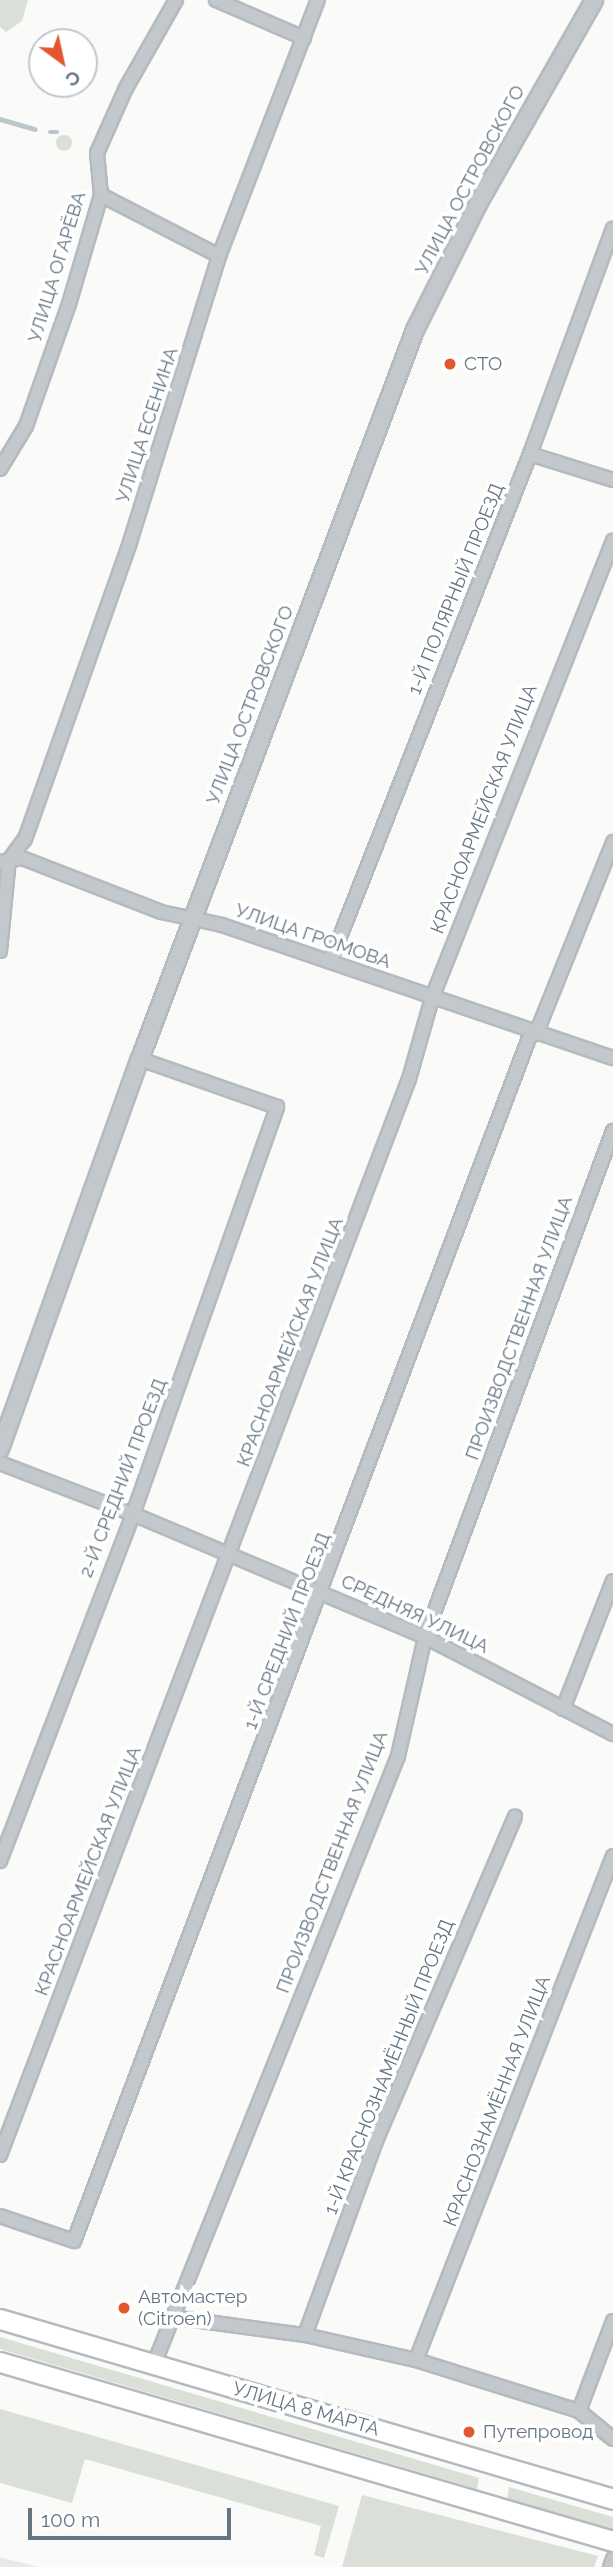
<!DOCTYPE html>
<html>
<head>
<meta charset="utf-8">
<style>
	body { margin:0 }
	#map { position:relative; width:613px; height:2567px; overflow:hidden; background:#fafaf8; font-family:Raleway,sans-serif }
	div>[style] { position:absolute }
	.built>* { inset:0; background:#e8e9e9 }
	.green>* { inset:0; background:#dadfd7 }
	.round { border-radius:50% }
	.stream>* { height:4.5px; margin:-2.25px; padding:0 2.25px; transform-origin:2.25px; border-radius:2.25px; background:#bbc7cb }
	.roads { filter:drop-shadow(2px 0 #b5babe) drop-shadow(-2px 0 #b5babe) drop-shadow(0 2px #b5babe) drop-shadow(0 -2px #b5babe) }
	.minor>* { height:12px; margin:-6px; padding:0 6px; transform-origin:6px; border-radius:6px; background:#c3c8cc }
	.tertiary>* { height:16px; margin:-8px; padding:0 8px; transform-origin:8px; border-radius:8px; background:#c3c8cc }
	.primary>* { height:19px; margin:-9.5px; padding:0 9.5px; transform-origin:9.5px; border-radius:9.5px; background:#fff }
	.dots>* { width:19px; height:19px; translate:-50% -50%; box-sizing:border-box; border:4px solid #fff; border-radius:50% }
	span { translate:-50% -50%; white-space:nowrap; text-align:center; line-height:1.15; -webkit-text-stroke:7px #fff; paint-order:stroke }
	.street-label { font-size:19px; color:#657683 }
	.poi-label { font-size:19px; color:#657683 }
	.left { translate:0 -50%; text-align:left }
	.north { position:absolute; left:28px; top:28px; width:70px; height:70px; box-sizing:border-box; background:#fff; border:2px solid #c1c8cd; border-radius:50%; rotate:147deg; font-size:19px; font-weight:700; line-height:28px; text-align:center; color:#657683 }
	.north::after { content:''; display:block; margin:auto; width:24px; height:32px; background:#e4572e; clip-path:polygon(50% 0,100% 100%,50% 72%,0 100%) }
	.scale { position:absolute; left:28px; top:2508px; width:203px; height:32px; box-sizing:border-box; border:4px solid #657683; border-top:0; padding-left:9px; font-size:21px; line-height:24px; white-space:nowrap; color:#657683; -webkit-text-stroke:5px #fff; paint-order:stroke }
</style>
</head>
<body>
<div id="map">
	<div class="built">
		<div style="clip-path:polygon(0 2557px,38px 2567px,0 2567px)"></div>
	</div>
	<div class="green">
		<div style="clip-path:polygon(0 0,28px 0,22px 21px,6px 32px,0 27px)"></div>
		<div class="round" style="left:56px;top:135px;width:16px;height:16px"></div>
		<div style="clip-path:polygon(0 2337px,479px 2478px,477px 2489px,0 2349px)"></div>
		<div style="clip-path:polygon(0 2409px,339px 2506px,324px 2558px,314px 2555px,321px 2526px,85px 2459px,72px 2503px,0 2483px)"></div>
		<div style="clip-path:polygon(509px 2487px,613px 2517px,613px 2530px,507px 2499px)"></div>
		<div style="clip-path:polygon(362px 2495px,598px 2556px,594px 2567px,342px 2567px)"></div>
	</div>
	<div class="stream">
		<div style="left:0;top:119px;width:36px;rotate:16deg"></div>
		<div style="left:50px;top:132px;width:7px"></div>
	</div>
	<div class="roads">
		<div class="minor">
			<div style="left:216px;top:0;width:96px;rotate:23.4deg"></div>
			<div style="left:101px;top:195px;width:133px;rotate:27.3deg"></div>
			<div style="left:530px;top:454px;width:87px;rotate:17.4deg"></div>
			<div style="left:0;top:469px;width:50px;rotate:-58.8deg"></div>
			<div style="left:26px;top:426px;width:129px;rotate:-70.6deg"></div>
			<div style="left:69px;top:304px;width:114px;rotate:-73.6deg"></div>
			<div style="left:101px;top:195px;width:42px;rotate:-95.4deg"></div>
			<div style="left:97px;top:153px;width:71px;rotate:-66deg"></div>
			<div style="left:126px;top:88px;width:101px;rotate:-60.4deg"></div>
			<div style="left:0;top:862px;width:22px;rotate:-10deg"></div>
			<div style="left:22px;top:858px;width:149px;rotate:21.2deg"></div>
			<div style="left:161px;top:912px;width:62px;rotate:12deg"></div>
			<div style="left:222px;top:925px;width:413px;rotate:18.8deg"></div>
			<div style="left:0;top:951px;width:91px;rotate:-84.4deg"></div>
			<div style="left:9px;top:860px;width:26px;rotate:-53deg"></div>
			<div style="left:25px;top:839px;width:315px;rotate:-70.5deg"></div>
			<div style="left:130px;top:542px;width:300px;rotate:-72.7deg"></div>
			<div style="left:219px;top:256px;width:274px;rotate:-68.9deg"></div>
			<div style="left:330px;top:962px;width:546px;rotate:-68.51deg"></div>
			<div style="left:530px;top:454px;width:240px;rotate:-69.8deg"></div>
			<div style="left:536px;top:1034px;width:207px;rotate:-68.1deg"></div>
			<div style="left:0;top:1463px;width:142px;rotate:21deg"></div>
			<div style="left:133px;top:1514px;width:317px;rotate:22.8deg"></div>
			<div style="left:425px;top:1637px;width:212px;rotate:27.3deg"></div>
			<div style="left:563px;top:1709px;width:137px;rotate:-68.7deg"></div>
			<div style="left:0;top:1861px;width:372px;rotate:-69deg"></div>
			<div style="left:133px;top:1514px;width:432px;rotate:-70.5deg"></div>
			<div style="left:277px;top:1107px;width:145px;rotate:-160.7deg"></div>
			<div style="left:0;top:2155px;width:1151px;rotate:-69.19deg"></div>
			<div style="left:409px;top:1079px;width:84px;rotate:-74.1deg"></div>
			<div style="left:432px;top:998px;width:492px;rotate:-68.4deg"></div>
			<div style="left:0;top:2216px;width:78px;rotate:18.7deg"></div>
			<div style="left:74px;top:2241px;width:1292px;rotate:-69.28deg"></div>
			<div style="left:171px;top:2317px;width:135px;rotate:7.7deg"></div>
			<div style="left:305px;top:2335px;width:114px;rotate:12.7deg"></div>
			<div style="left:416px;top:2360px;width:171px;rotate:17.4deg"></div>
			<div style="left:613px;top:2321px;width:96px;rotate:110.7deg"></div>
			<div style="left:579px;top:2411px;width:44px;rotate:39.5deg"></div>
			<div style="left:305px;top:2335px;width:207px;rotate:-69.9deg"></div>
			<div style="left:376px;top:2141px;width:353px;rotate:-66.8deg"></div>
			<div style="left:416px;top:2360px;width:541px;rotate:-68.65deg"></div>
			<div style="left:154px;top:2364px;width:655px;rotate:-68.13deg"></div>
			<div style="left:398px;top:1756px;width:122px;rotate:-77.2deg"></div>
			<div style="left:425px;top:1637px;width:540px;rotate:-69.62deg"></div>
			<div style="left:610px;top:2567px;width:9px;rotate:-69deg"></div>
		</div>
		<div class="tertiary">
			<div style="left:0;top:1449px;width:414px;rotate:-70.3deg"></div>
			<div style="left:140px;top:1059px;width:779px;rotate:-69.33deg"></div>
			<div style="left:415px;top:330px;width:143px;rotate:-63.4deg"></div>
			<div style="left:479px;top:202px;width:232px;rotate:-60.3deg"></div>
		</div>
		<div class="primary">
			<div style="left:0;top:2319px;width:639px;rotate:16.36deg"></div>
			<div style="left:0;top:2362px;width:639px;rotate:16.28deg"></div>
		</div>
	</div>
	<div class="dots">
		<div style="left:450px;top:364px;background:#e4572e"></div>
		<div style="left:124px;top:2308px;background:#e4572e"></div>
		<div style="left:469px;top:2432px;background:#e4572e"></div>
	</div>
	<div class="street-label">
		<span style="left:470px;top:180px;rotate:-62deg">УЛИЦА ОСТРОВСКОГО</span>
		<span style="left:57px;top:267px;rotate:-73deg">УЛИЦА ОГАРЁВА</span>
		<span style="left:147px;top:425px;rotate:-72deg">УЛИЦА ЕСЕНИНА</span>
		<span style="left:456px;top:589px;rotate:-68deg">1-Й ПОЛЯРНЫЙ ПРОЕЗД</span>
		<span style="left:250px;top:705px;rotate:-69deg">УЛИЦА ОСТРОВСКОГО</span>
		<span style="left:484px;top:809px;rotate:-69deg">КРАСНОАРМЕЙСКАЯ УЛИЦА</span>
		<span style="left:313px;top:936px;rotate:19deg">УЛИЦА ГРОМОВА</span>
		<span style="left:519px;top:1328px;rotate:-70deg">ПРОИЗВОДСТВЕННАЯ УЛИЦА</span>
		<span style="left:290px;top:1342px;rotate:-69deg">КРАСНОАРМЕЙСКАЯ УЛИЦА</span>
		<span style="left:123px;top:1478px;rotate:-69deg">2-Й СРЕДНИЙ ПРОЕЗД</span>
		<span style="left:415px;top:1614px;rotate:25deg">СРЕДНЯЯ УЛИЦА</span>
		<span style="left:287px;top:1631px;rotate:-69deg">1-Й СРЕДНИЙ ПРОЕЗД</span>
		<span style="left:332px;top:1862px;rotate:-69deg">ПРОИЗВОДСТВЕННАЯ УЛИЦА</span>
		<span style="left:88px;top:1871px;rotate:-69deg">КРАСНОАРМЕЙСКАЯ УЛИЦА</span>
		<span style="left:389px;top:2067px;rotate:-68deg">1-Й КРАСНОЗНАМЁННЫЙ ПРОЕЗД</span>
		<span style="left:497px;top:2101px;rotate:-69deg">КРАСНОЗНАМЁННАЯ УЛИЦА</span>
		<span style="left:306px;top:2409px;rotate:16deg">УЛИЦА 8 МАРТА</span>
	</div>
	<div class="poi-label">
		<span class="left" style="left:464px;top:364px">СТО</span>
		<span class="left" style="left:138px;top:2308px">Автомастер<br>(Citroen)</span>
		<span class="left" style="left:483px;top:2432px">Путепровод</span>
	</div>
	<div class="north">С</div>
	<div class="scale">100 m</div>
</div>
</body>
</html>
